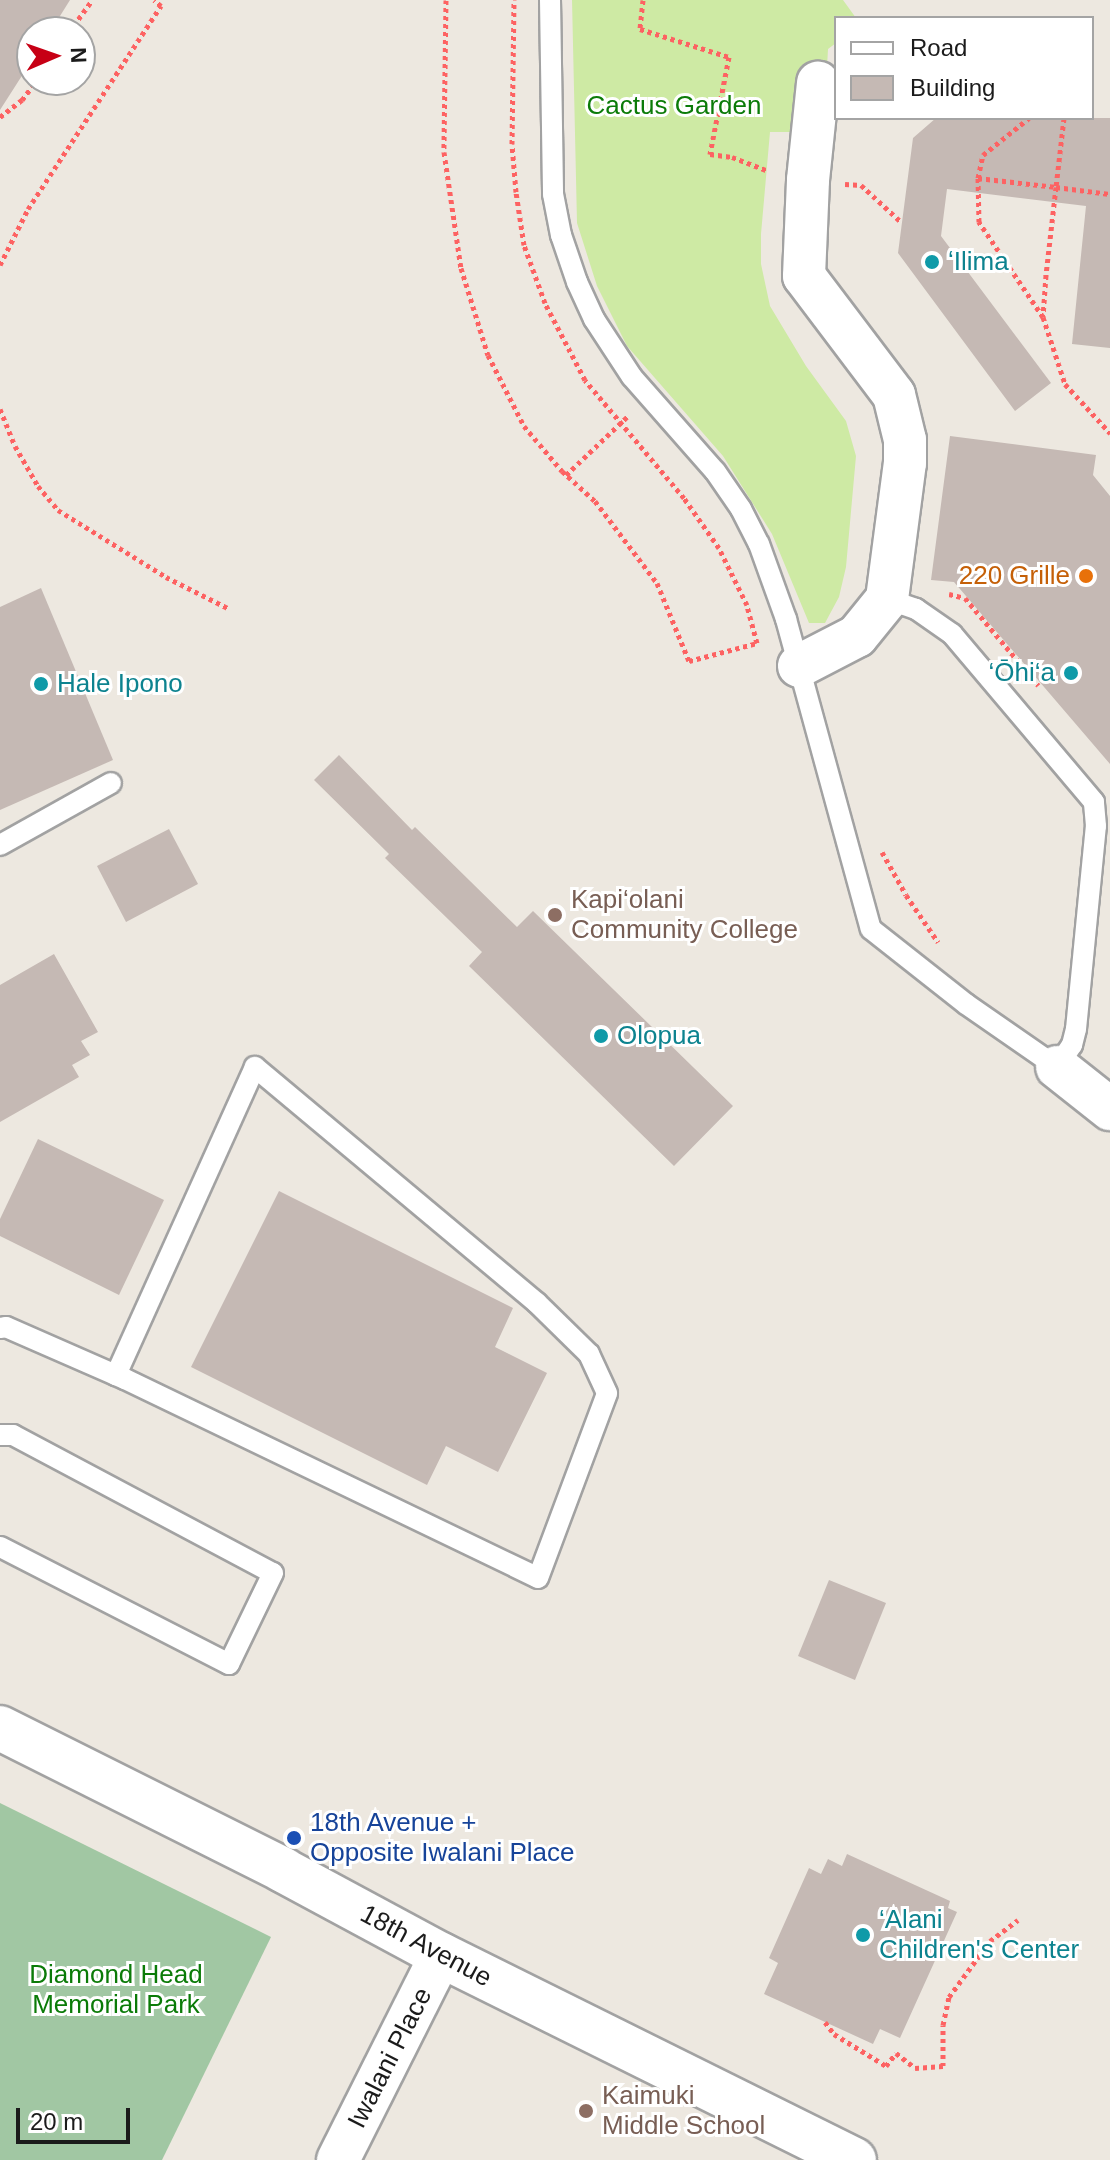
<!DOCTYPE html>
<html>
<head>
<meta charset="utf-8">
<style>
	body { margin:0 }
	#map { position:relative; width:1110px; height:2160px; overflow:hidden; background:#ede8e0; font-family:Helvetica,sans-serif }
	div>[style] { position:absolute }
	.grass>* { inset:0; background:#ceeaa4 }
	.cemetery>* { inset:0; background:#a1c7a3 }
	.building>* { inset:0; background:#c5b9b4 }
	.path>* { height:5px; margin-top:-2.5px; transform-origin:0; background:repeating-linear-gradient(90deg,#fd6262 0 4px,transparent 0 8px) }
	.roads { filter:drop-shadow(2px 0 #a2a2a2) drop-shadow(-2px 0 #a2a2a2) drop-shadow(0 2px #a2a2a2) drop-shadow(0 -2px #a2a2a2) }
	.service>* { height:20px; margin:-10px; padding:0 10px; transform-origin:10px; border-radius:10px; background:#fff }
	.minor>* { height:42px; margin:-21px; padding:0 21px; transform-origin:21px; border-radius:21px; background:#fff }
	.tertiary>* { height:44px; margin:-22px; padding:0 22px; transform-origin:22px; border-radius:22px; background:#fff }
	.dots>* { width:22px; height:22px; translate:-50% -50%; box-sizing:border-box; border:4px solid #fff; border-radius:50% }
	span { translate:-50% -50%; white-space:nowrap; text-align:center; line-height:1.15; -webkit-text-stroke:6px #fff; paint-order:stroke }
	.park-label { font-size:26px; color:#0b7b08 }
	.culture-label { font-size:26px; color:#0d838f }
	.left { translate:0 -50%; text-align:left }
	.right { translate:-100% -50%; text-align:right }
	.food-label { font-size:26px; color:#c56008 }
	.education-label { font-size:26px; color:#785e54 }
	.transit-label { font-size:26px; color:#164399 }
	.street-label { font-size:26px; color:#1b1b1b }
	.legend { position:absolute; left:834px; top:16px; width:260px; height:104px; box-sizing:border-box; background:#fff; border:2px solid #a4a4a4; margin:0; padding:10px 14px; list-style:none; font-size:24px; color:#1b1b1b }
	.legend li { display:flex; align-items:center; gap:16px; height:40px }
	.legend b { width:40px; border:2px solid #a4a4a4 }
	.north { position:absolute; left:16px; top:16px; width:80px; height:80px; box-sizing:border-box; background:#fff; border:2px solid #a4a4a4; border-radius:50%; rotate:88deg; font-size:22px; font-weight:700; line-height:32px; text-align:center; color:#1b1b1b }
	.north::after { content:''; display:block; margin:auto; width:28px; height:36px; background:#c70015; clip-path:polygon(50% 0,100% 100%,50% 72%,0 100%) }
	.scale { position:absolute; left:16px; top:2108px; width:114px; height:36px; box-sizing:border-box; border:4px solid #1b1b1b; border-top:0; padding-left:10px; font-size:24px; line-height:28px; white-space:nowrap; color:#1b1b1b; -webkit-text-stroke:6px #fff; paint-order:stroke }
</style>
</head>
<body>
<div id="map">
	<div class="grass">
		<div style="clip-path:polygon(572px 0,843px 0,856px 18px,836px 18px,836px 43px,828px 49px,826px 87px,791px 132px,770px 132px,761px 234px,761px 264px,770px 306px,806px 366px,846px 421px,856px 456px,846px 567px,839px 597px,825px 623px,809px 623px,772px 534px,723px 456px,627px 346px,597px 286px,577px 223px)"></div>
	</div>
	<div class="cemetery">
		<div style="clip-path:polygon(0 1803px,271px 1937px,162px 2160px,0 2160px)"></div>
	</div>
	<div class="building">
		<div style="clip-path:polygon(0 0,70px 0,50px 32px,32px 32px,32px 60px,0 110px)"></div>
		<div style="clip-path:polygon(936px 118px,1110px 118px,1110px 348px,1072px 344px,1086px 206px,947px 189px,941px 236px,1051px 383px,1015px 411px,898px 253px,913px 138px)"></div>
		<div style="clip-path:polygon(950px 436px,1096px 455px,1093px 475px,1110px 496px,1110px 764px,954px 582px,931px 580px)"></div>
		<div style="clip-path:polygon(41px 588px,113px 760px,0 810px,0 607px)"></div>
		<div style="clip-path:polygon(339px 755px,412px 830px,415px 827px,517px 927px,533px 911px,733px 1106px,674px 1166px,469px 966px,482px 952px,385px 858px,389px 854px,314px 780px)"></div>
		<div style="clip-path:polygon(169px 829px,198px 884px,126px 922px,97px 866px)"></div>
		<div style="clip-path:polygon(54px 954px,98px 1032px,81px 1041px,90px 1055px,72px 1065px,79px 1077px,0 1122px,0 985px)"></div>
		<div style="clip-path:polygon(38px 1139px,164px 1200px,119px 1295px,0 1236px,0 1219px)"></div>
		<div style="clip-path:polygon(279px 1191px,513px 1308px,495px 1347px,547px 1373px,498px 1472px,446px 1446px,427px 1485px,191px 1367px)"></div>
		<div style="clip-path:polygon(829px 1580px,886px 1603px,855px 1680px,798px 1656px)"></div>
		<div style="clip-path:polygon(847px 1854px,950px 1901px,948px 1908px,957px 1912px,900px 2038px,880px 2029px,873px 2044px,764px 1994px,778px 1963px,769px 1958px,809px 1868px,821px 1874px,828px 1859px,842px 1866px)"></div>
	</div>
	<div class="path">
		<div style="left:446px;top:0;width:152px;rotate:90.8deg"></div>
		<div style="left:444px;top:152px;width:117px;rotate:81.7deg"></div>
		<div style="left:461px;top:268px;width:91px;rotate:72.8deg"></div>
		<div style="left:488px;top:355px;width:80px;rotate:63.1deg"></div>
		<div style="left:524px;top:426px;width:59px;rotate:49.8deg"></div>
		<div style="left:562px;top:471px;width:45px;rotate:42.3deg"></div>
		<div style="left:595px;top:501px;width:103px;rotate:52.9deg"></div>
		<div style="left:657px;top:583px;width:84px;rotate:67.7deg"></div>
		<div style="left:689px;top:661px;width:70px;rotate:-14.8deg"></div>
		<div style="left:757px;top:643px;width:39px;rotate:-105deg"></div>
		<div style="left:747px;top:605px;width:64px;rotate:-116.2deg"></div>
		<div style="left:719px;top:548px;width:61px;rotate:-125deg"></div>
		<div style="left:684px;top:498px;width:154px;rotate:-130deg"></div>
		<div style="left:585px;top:380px;width:87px;rotate:-117.5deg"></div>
		<div style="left:545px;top:303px;width:62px;rotate:-109.9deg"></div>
		<div style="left:524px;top:245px;width:54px;rotate:-98.6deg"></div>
		<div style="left:516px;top:192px;width:48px;rotate:-94.8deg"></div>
		<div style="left:512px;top:144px;width:144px;rotate:-89.2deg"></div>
		<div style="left:643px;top:0;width:29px;rotate:96deg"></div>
		<div style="left:640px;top:29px;width:93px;rotate:17.5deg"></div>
		<div style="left:729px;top:57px;width:99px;rotate:101.1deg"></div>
		<div style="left:710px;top:154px;width:22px;rotate:8deg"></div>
		<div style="left:732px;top:157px;width:39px;rotate:21deg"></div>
		<div style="left:69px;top:32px;width:39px;rotate:-54deg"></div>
		<div style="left:0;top:117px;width:28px;rotate:-38deg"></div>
		<div style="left:22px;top:100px;width:25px;rotate:-53deg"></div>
		<div style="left:1064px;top:118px;width:69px;rotate:96.6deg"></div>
		<div style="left:1056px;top:187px;width:89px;rotate:96.5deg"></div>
		<div style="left:1046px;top:275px;width:42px;rotate:94.1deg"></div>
		<div style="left:1043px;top:317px;width:115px;rotate:-124deg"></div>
		<div style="left:979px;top:222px;width:44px;rotate:-91.3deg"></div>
		<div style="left:978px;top:178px;width:79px;rotate:6.6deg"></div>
		<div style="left:1056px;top:187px;width:54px;rotate:7.4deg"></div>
		<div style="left:978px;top:178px;width:24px;rotate:-78deg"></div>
		<div style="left:983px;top:155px;width:59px;rotate:-38.8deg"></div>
		<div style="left:845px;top:184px;width:16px;rotate:4deg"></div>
		<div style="left:861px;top:185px;width:53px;rotate:42.7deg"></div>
		<div style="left:0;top:265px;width:63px;rotate:-63.4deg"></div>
		<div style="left:28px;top:209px;width:243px;rotate:-56.8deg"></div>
		<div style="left:161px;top:6px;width:9px;rotate:-139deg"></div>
		<div style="left:1043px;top:317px;width:71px;rotate:71.8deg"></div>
		<div style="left:1065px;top:384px;width:67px;rotate:47.4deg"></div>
		<div style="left:0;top:409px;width:40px;rotate:68deg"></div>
		<div style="left:15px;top:446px;width:46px;rotate:60.1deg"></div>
		<div style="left:38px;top:486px;width:31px;rotate:50deg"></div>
		<div style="left:58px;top:510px;width:127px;rotate:31.8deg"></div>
		<div style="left:166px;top:577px;width:69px;rotate:26.6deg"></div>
		<div style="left:566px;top:475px;width:87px;rotate:-43.6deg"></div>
		<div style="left:949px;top:594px;width:16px;rotate:14deg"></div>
		<div style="left:965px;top:598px;width:114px;rotate:50deg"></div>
		<div style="left:882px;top:852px;width:49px;rotate:60.8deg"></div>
		<div style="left:906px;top:895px;width:57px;rotate:55.8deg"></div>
		<div style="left:825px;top:2022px;width:15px;rotate:53deg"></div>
		<div style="left:834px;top:2034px;width:61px;rotate:31.6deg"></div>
		<div style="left:886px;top:2066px;width:16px;rotate:-52deg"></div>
		<div style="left:896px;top:2053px;width:24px;rotate:38deg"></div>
		<div style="left:915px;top:2068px;width:28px;rotate:-4deg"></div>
		<div style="left:943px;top:2066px;width:41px;rotate:-90deg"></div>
		<div style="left:943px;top:2025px;width:29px;rotate:-78deg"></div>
		<div style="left:949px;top:1997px;width:69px;rotate:-53.8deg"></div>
		<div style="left:990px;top:1941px;width:35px;rotate:-37deg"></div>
	</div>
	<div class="roads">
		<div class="service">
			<div style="left:550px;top:0;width:194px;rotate:89.1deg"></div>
			<div style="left:553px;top:194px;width:42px;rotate:79deg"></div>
			<div style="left:561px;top:235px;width:50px;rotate:71.2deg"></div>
			<div style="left:577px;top:282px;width:41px;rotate:65.3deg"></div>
			<div style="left:594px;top:319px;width:69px;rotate:56.8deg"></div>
			<div style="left:632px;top:377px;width:125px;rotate:48.6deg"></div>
			<div style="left:715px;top:471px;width:46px;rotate:55.6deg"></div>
			<div style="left:741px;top:509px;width:39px;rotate:63deg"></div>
			<div style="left:759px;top:544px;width:80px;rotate:70.2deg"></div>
			<div style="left:786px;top:619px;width:321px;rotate:74.7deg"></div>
			<div style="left:871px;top:929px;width:121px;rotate:38.3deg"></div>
			<div style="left:966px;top:1004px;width:111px;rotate:34.7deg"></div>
			<div style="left:1057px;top:1067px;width:27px;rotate:-56deg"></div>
			<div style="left:1072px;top:1045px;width:16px;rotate:-76deg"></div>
			<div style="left:1076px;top:1029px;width:204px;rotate:-84.4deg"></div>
			<div style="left:1096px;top:826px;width:24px;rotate:-95deg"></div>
			<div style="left:1094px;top:802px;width:220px;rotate:-130.2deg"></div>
			<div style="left:952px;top:634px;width:44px;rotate:-145.2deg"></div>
			<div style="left:916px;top:609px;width:31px;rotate:-161deg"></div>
			<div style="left:0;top:845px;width:127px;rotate:-29.2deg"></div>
			<div style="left:0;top:1328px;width:6px;rotate:-9deg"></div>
			<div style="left:6px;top:1327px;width:120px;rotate:23.6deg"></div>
			<div style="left:116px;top:1375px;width:10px;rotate:24deg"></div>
			<div style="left:125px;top:1379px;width:458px;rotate:25.7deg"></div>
			<div style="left:538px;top:1578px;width:197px;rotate:-69.5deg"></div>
			<div style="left:607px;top:1393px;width:43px;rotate:-114.8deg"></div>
			<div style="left:589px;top:1354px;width:73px;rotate:-135.6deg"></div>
			<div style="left:537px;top:1303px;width:368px;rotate:-140.1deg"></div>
			<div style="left:255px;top:1067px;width:338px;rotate:114.3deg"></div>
			<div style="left:0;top:1435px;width:13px"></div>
			<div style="left:13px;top:1435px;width:294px;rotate:28deg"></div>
			<div style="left:273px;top:1573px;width:101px;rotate:115.8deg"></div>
			<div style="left:229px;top:1664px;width:257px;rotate:-152.9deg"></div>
		</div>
		<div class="minor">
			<div style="left:799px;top:666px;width:65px;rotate:-27.3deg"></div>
			<div style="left:857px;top:636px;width:48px;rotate:-51deg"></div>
			<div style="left:887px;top:599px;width:137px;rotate:-82.5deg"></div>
			<div style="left:905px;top:463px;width:23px;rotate:-90deg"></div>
			<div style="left:905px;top:440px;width:46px;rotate:-103.7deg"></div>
			<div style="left:894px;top:395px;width:149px;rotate:-127.1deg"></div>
			<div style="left:804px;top:276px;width:96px;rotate:-87.6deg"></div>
			<div style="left:808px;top:180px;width:98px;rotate:-84.1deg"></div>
			<div style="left:1057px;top:1067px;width:68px;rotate:38.4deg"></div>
			<div style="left:338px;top:2160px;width:229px;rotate:-63.3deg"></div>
		</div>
		<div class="tertiary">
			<div style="left:0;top:1728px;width:317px;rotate:26.6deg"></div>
			<div style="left:283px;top:1870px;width:179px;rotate:28.3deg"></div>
			<div style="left:441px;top:1955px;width:461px;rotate:26.4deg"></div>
		</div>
	</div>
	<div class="dots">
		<div style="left:932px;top:262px;background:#0f9aa8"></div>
		<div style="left:1086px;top:576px;background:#e8710a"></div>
		<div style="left:1071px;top:673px;background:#0f9aa8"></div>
		<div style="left:41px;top:684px;background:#0f9aa8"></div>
		<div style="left:555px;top:915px;background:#8d6e63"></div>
		<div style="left:601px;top:1036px;background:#0f9aa8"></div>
		<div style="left:294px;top:1838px;background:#1a4fb4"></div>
		<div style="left:863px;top:1935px;background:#0f9aa8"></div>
		<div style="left:586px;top:2111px;background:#8d6e63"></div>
	</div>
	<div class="park-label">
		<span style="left:674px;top:106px">Cactus Garden</span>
		<span style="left:116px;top:1990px">Diamond Head<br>Memorial Park</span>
	</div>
	<div class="culture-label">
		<span class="left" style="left:948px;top:262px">ʻIlima</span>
		<span class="right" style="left:1055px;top:673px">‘Ōhi‘a</span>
		<span class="left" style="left:57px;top:684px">Hale Ipono</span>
		<span class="left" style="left:617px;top:1036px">Olopua</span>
		<span class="left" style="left:879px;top:1935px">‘Alani<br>Children's Center</span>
	</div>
	<div class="food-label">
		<span class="right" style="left:1070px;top:576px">220 Grille</span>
	</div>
	<div class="education-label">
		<span class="left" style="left:571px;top:915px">Kapi‘olani<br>Community College</span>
		<span class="left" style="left:602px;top:2111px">Kaimuki<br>Middle School</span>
	</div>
	<div class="transit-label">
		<span class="left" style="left:310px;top:1838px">18th Avenue +<br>Opposite Iwalani Place</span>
	</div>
	<div class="street-label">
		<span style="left:426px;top:1946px;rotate:28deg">18th Avenue</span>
		<span style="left:390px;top:2058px;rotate:-63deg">Iwalani Place</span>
	</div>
	<ul class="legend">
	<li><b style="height:10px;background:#fff"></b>Road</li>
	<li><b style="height:22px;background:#c5b9b4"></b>Building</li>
	</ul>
	<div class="north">N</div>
	<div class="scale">20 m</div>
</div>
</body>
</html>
